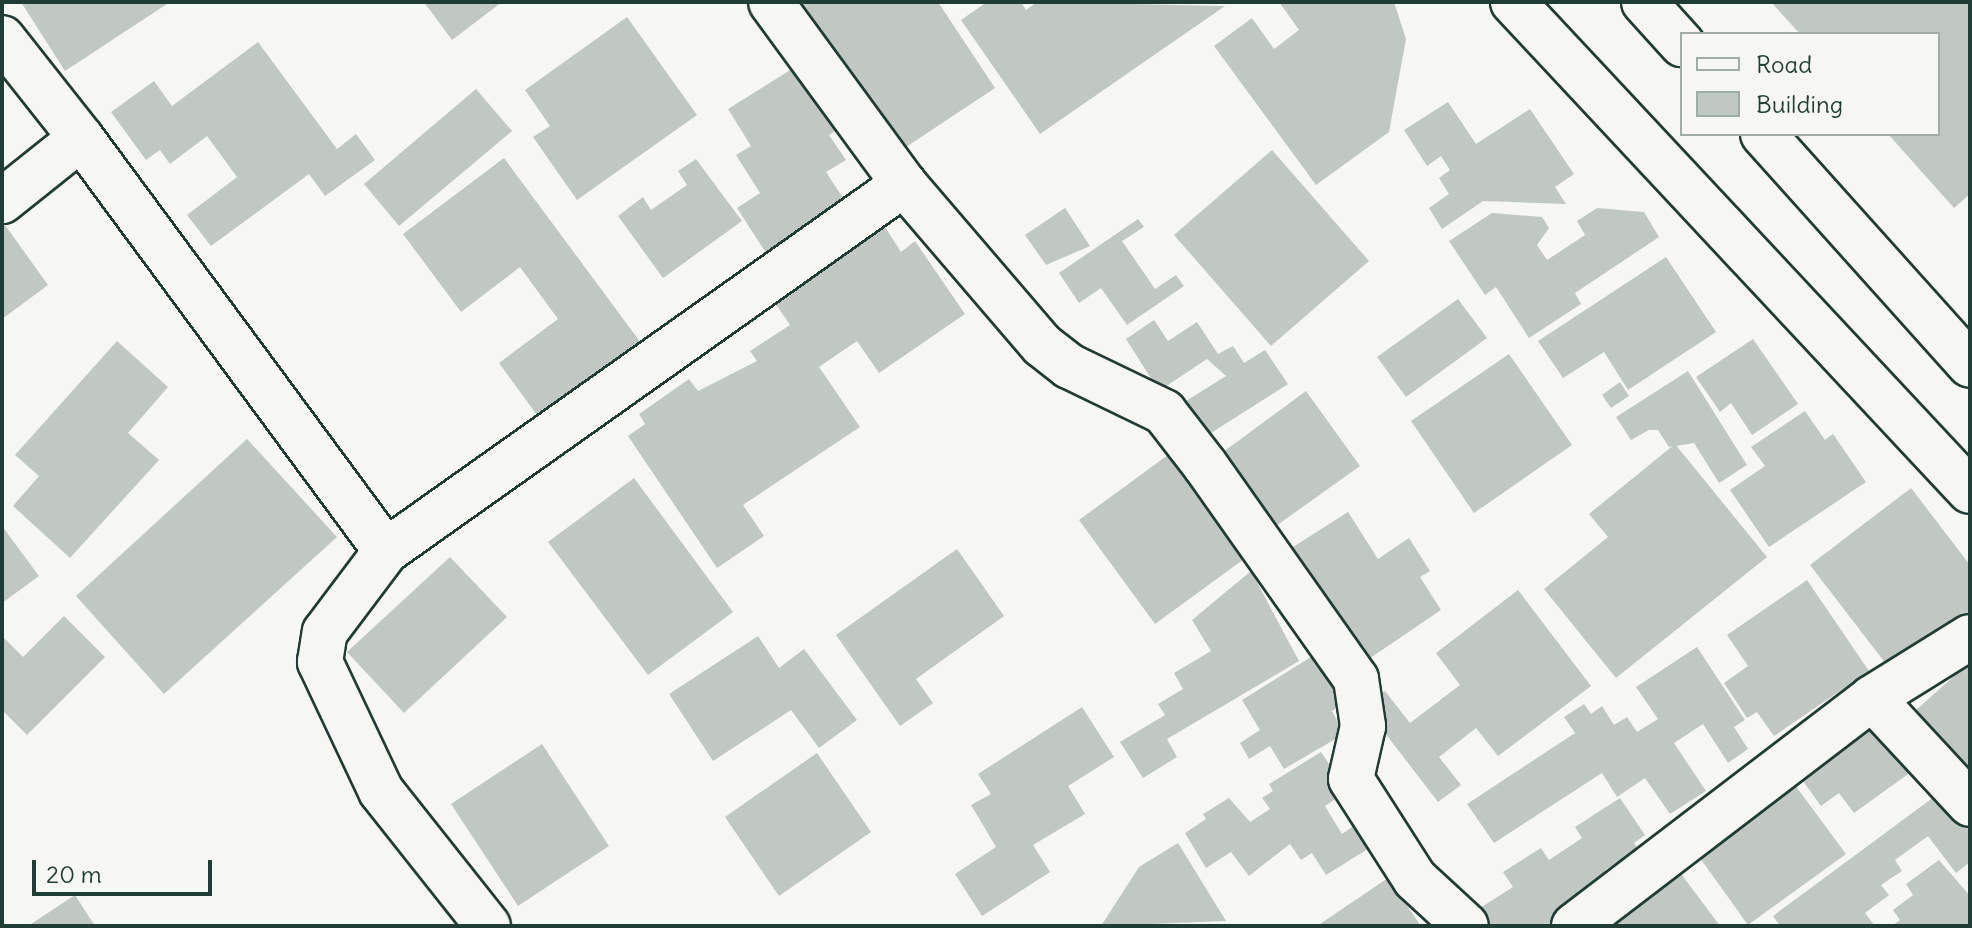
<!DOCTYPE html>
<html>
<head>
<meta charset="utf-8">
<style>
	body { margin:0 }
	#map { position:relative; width:1972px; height:928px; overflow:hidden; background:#f6f6f2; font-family:Delius,sans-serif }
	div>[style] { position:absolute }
	.building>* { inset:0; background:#c1c8c3 }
	.roads { filter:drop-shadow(2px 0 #1f3d34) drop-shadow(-2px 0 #1f3d34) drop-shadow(0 2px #1f3d34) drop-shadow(0 -2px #1f3d34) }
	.minor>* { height:44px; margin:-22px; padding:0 22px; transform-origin:22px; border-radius:22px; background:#f6f6f2 }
	.secondary>* { height:44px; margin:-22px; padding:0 22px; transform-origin:22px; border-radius:22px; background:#f6f6f2 }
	span { translate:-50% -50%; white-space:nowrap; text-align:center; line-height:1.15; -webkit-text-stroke:8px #f6f6f2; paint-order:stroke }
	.frame { position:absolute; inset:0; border:4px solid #1f3d34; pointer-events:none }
	.legend { position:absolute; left:1680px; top:32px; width:260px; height:104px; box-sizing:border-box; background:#f6f6f2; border:2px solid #a0aca6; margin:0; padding:10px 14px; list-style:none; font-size:24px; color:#1f3d34 }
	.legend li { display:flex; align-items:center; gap:16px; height:40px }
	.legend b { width:40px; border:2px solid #a0aca6 }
	.scale { position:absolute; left:32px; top:860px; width:180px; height:36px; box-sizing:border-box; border:4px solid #1f3d34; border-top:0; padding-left:10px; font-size:24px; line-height:28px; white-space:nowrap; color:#1f3d34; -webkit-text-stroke:6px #f6f6f2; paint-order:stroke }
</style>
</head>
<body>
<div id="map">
	<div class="building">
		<div style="clip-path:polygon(21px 2px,170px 2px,65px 71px)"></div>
		<div style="clip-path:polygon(424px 2px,502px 2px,452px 40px)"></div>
		<div style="clip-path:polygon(797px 2px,938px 2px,995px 88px,897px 153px)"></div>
		<div style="clip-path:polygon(987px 2px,1021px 2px,1026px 10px,1037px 2px,1225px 6px,1040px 134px,961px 20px)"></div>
		<div style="clip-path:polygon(1279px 2px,1394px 2px,1406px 39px,1389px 132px,1316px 185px,1214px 46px,1252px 18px,1274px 49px,1299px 30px)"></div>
		<div style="clip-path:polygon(1771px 2px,1970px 2px,1970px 194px,1954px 208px,1888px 134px,1938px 134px,1938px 34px,1800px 34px)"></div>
		<div style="clip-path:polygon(627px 17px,697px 115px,577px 200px,533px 137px,550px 126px,525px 90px)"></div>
		<div style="clip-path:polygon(258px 42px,337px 149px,356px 134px,375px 160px,325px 196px,309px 174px,211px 246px,187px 215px,237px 177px,207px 136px,170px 164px,160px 150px,146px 160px,111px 112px,154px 81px,172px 106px)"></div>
		<div style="clip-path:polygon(806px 60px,846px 124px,829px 135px,846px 160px,826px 172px,849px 207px,770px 259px,737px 208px,760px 193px,736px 155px,751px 146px,728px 109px)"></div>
		<div style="clip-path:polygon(476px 89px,512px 131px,399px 226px,364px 184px)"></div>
		<div style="clip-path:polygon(1448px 102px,1476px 144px,1530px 109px,1574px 174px,1555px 187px,1566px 204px,1483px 201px,1442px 229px,1429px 208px,1449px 194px,1439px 178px,1450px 170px,1441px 156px,1427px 166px,1404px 130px)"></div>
		<div style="clip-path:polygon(1272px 150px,1369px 261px,1271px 346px,1174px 235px)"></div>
		<div style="clip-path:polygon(504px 158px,644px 347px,542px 422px,499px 363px,558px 319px,520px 267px,461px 312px,403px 234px)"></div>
		<div style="clip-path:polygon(696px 159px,742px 221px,663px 278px,618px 216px,643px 197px,651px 210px,687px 185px,678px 171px)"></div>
		<div style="clip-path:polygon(1065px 208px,1090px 246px,1046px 265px,1025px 235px)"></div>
		<div style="clip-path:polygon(1597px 208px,1644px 212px,1659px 237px,1575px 293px,1581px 304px,1529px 338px,1496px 287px,1485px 295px,1449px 241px,1492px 213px,1542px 217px,1549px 228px,1537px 245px,1547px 260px,1585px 235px,1577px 221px)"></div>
		<div style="clip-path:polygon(1138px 219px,1144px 227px,1122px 241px,1155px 289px,1176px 275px,1184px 286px,1127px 325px,1101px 288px,1079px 303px,1059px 273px)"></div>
		<div style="clip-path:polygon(5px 225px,48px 285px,2px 319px,2px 228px)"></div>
		<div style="clip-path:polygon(885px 227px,901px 252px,915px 241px,965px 314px,879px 373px,857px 341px,819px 367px,860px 427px,743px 505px,764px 536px,717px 568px,628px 436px,645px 424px,639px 414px,689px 379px,698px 391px,757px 361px,750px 351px,790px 325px,767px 291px,840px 241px,847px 252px)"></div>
		<div style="clip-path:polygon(1666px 257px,1716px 332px,1628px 390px,1604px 352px,1563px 378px,1538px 341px)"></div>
		<div style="clip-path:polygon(1458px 299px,1487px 338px,1406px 397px,1377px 357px)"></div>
		<div style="clip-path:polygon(1154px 320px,1168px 341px,1197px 322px,1218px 354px,1233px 346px,1244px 363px,1265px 350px,1288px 384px,1200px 440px,1178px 406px,1226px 376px,1207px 359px,1159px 391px,1126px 339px)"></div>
		<div style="clip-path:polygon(1753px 339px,1798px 404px,1752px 435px,1731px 403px,1720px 412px,1696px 377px)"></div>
		<div style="clip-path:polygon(117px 341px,168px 387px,128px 433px,159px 460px,70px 558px,13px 506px,39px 476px,15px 455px)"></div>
		<div style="clip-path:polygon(1509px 354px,1572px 445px,1474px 513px,1411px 421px)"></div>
		<div style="clip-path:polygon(1688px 371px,1747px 465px,1719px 483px,1694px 443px,1669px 447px,1658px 430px,1649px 430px,1631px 440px,1616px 417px)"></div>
		<div style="clip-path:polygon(1620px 382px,1629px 396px,1611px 408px,1602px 395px)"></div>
		<div style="clip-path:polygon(1306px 391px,1360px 466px,1269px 531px,1215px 458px)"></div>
		<div style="clip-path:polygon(1805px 411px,1825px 440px,1833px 434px,1866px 482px,1769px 547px,1730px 490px,1765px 466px,1751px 447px)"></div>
		<div style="clip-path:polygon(247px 439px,337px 537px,164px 694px,76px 596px)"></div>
		<div style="clip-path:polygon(1675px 444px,1767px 557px,1616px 678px,1544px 589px,1608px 537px,1589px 514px)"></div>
		<div style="clip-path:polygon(1168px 455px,1244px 559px,1155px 624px,1079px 520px)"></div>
		<div style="clip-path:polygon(634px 478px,733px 612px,648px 675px,548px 542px)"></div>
		<div style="clip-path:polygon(1911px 488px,1970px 565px,1970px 620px,1896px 677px,1810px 565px)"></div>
		<div style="clip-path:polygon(1348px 512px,1378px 559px,1409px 538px,1430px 571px,1420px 577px,1441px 610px,1357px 667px,1282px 554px)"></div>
		<div style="clip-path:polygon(2px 526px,39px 576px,2px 603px)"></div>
		<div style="clip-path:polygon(957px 549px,1004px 616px,916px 679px,933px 703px,900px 726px,836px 635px)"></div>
		<div style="clip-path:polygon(450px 557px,507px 617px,404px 713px,347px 652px)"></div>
		<div style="clip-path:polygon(1251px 571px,1299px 661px,1167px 739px,1177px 757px,1143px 778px,1120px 742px,1165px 715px,1158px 704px,1183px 689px,1174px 673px,1211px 651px,1192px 620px)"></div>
		<div style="clip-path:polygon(1807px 580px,1869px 671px,1774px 736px,1757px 712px,1747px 718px,1724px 683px,1748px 666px,1727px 635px)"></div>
		<div style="clip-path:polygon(1518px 590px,1591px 686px,1498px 756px,1476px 728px,1439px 757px,1461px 785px,1438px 802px,1365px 707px,1385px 691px,1410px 723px,1460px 685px,1436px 653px)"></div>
		<div style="clip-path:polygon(64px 616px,105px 657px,27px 735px,2px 710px,2px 636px,23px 657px)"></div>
		<div style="clip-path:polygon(758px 636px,779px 668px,804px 649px,857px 720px,819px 748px,791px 710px,713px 761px,669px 694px)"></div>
		<div style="clip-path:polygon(1327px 647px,1357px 695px,1332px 711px,1344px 734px,1284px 769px,1270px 746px,1249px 759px,1240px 743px,1260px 730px,1242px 700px)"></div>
		<div style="clip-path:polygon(1697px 647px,1745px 720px,1734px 727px,1748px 749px,1728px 763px,1703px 724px,1674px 743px,1706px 791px,1670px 814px,1645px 778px,1617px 797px,1602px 773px,1494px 843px,1467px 804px,1575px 733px,1564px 717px,1584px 704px,1591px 714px,1602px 706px,1614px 725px,1627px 717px,1637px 732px,1658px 719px,1636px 687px)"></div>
		<div style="clip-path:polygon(1970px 662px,1970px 769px,1916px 710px)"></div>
		<div style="clip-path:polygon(1082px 707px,1114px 757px,1068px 786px,1085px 814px,1033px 845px,1050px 872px,982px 916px,955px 874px,996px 847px,971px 805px,991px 794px,978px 774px)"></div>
		<div style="clip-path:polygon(1866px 709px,1911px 772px,1854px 813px,1839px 793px,1821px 806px,1790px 763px)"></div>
		<div style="clip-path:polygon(542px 744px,609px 846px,518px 906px,451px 804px)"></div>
		<div style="clip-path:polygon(1321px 752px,1347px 791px,1325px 806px,1342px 834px,1364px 819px,1379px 842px,1326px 875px,1312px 853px,1301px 860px,1290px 844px,1249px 876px,1231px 852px,1206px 868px,1185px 833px,1206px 819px,1203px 814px,1229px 798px,1250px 822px,1270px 809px,1262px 798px,1273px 791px,1269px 784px)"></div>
		<div style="clip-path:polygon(817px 753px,871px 832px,779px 896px,725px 817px)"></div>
		<div style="clip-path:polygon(1792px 781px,1846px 854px,1748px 925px,1695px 851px)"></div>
		<div style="clip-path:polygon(1942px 791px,1970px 828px,1970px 862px,1956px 873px,1928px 836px,1895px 860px,1902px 871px,1881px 885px,1889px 895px,1865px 913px,1875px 926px,1780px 926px,1773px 916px)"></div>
		<div style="clip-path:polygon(1620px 798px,1645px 835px,1634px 843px,1638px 849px,1605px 870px,1611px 879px,1567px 926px,1476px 926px,1469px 915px,1513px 887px,1503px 872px,1541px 848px,1549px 860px,1582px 838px,1575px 827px)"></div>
		<div style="clip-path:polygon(1178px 843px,1226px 921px,1101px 926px,1139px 867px)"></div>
		<div style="clip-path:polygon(1939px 860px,1970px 896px,1970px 926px,1892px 926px,1900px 920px,1893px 910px,1913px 895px,1906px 884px)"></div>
		<div style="clip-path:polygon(1673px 863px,1720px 926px,1589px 926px)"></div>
		<div style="clip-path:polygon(1388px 878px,1421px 926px,1317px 926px)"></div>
		<div style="clip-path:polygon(75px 895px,95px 926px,28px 926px)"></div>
	</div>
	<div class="roads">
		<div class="minor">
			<div style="left:2px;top:38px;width:127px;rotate:51.7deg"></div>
			<div style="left:81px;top:138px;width:101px;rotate:141.4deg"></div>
			<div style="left:81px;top:138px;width:513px;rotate:53.55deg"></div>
			<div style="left:904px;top:184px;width:212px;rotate:49.4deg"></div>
			<div style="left:1042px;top:345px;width:34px;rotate:38deg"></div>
			<div style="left:1069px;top:366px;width:106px;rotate:25.8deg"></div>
			<div style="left:1164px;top:412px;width:67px;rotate:52.3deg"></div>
			<div style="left:1205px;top:465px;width:262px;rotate:54.8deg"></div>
			<div style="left:1356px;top:679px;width:48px;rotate:81.5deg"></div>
			<div style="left:1363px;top:726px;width:54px;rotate:102.8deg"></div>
			<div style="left:1351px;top:779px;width:119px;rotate:57.4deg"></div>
			<div style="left:1415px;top:879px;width:69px;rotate:42.7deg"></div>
			<div style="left:1872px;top:698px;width:144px;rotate:47.2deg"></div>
			<div style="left:488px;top:926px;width:172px;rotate:-128.4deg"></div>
			<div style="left:381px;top:791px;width:143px;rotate:-115.3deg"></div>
			<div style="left:320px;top:662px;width:30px;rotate:-81deg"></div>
			<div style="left:325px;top:632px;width:101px;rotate:-53deg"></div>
			<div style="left:386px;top:551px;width:635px;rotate:-35.32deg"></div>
			<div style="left:904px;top:184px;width:225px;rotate:-126.2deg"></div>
			<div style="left:1574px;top:926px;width:375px;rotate:-37.4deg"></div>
			<div style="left:1872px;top:698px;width:115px;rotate:-31.9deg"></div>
		</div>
		<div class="secondary">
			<div style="left:1513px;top:2px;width:669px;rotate:46.94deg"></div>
			<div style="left:1644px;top:2px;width:57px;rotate:47.9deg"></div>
			<div style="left:1763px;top:134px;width:310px;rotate:48.1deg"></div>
		</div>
	</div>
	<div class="frame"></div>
	<ul class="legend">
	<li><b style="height:10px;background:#f6f6f2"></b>Road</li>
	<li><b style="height:22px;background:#c1c8c3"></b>Building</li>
	</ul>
	<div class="scale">20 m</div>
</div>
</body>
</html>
